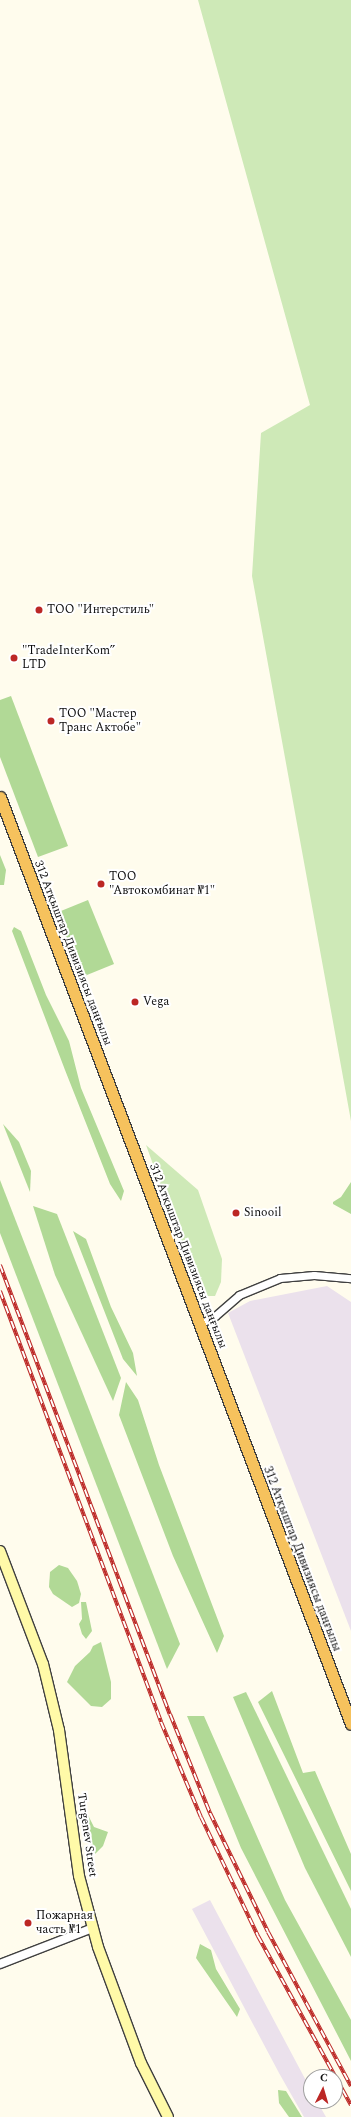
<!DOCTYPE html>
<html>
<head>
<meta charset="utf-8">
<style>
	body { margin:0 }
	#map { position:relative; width:351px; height:2117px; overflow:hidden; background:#fffced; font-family:Spectral,serif }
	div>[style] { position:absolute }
	.industrial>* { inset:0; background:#ebe1ec }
	.green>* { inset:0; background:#cee9b7 }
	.forest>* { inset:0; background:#b1d996 }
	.roads { filter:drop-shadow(1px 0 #404040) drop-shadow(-1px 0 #404040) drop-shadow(0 1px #404040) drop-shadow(0 -1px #404040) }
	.minor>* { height:7px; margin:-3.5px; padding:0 3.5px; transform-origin:3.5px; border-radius:3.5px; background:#fff }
	.tertiary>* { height:8px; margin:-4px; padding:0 4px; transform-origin:4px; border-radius:4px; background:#fff }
	.secondary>* { height:10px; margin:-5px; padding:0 5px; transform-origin:5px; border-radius:5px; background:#fffaa8 }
	.trunk>* { height:11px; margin:-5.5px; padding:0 5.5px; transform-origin:5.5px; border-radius:5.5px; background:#f6c25d }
	.rail>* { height:4px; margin-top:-2px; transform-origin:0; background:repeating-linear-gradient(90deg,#fff 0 8px,#bc2725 0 16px); box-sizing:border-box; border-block:1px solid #bc2725 }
	.dots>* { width:11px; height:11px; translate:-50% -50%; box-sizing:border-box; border:2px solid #fff; border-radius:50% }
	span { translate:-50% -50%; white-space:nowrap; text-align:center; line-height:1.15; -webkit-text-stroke:4px #fff; paint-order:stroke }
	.poi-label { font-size:12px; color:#0d0d0d }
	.left { translate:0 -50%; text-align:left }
	.street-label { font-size:12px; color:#0d0d0d }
	.north { position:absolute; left:303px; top:2069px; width:40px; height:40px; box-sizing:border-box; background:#fff; border:1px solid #9e9e9e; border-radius:50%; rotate:5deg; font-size:11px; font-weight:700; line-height:16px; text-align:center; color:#0d0d0d }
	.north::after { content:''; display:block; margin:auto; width:14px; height:18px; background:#bc2725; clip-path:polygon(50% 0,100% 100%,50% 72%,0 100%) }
</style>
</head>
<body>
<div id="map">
	<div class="industrial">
		<div style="clip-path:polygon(327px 1286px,351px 1302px,351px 1631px,228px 1313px,250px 1301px)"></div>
		<div style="clip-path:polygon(210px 1900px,311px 2090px,311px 2101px,317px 2101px,326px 2117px,304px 2117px,279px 2073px,192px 1909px)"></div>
	</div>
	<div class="green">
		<div style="clip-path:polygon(198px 0,351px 0,351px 1121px,252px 576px,261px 433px,310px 405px)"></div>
		<div style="clip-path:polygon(146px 1145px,198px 1190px,222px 1259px,221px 1282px,215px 1296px,201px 1296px)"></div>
	</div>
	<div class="forest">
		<div style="clip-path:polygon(11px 696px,68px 846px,38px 857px,0 757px,0 700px)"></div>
		<div style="clip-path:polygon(0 855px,6px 870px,4px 885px,0 885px)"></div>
		<div style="clip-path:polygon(88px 900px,114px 964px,82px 977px,56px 913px)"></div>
		<div style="clip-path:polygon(14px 927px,21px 931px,46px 995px,69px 1041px,81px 1088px,124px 1191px,121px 1201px,110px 1184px,65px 1070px,12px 931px)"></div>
		<div style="clip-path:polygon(3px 1124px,19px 1142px,31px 1171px,30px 1192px)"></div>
		<div style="clip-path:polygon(0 1180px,180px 1644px,167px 1669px,0 1233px)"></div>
		<div style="clip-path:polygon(351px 1182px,351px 1214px,333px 1204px,333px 1202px,341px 1197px)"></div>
		<div style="clip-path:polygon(33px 1206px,57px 1214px,121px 1378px,113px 1401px,55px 1275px)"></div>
		<div style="clip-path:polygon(73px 1231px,86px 1239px,111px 1307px,133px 1353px,137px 1376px,123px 1359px)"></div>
		<div style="clip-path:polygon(126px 1382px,138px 1400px,159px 1465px,224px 1636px,217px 1653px,173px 1556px,119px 1415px)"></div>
		<div style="clip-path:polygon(59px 1565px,68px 1568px,77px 1581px,81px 1594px,79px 1603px,72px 1607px,53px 1594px,49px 1587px,50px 1572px)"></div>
		<div style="clip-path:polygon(81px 1602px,86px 1602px,92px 1631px,86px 1639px,82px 1634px,79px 1624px,82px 1619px)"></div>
		<div style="clip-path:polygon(101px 1642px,111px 1682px,111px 1699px,102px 1707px,91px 1706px,67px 1682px,75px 1666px,90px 1652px,93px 1646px)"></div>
		<div style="clip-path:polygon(272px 1691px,303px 1773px,315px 1771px,351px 1854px,351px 1891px,258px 1702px)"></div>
		<div style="clip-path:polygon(246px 1692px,351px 1909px,351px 1957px,305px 1868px,233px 1697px)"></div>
		<div style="clip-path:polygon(187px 1716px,204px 1716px,285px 1900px,351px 2020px,351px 2061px,241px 1848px)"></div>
		<div style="clip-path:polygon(87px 1813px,94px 1827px,108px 1832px,103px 1846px,94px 1855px,81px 1816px)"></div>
		<div style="clip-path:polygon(200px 1944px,211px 1950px,216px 1969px,240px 2009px,237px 2017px,196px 1958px)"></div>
		<div style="clip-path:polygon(278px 2090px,286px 2091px,302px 2117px,289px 2117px,279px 2103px)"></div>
	</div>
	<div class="roads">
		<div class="minor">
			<div style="left:200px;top:1324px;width:17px;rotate:-28deg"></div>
			<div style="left:215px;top:1316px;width:32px;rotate:-41deg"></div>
			<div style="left:239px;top:1295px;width:44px;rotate:-22.5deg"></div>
			<div style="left:280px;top:1278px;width:34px;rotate:-5deg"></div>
			<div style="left:314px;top:1275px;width:37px;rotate:5deg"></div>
		</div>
		<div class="tertiary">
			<div style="left:0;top:1964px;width:100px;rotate:-21.2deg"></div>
		</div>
		<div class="secondary">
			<div style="left:0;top:1551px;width:121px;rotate:69.2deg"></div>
			<div style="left:43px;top:1664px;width:68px;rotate:76.4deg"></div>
			<div style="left:59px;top:1730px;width:147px;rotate:82.2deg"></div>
			<div style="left:79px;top:1876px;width:73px;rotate:75deg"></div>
			<div style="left:98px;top:1947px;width:124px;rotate:69.7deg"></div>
			<div style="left:141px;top:2063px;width:60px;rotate:63.4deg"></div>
		</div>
		<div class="trunk">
			<div style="left:0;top:797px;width:991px;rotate:69.26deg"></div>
		</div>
	</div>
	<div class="rail">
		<div style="left:0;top:1265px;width:480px;rotate:69.3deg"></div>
		<div style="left:170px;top:1714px;width:107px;rotate:68deg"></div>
		<div style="left:210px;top:1813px;width:132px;rotate:64deg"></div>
		<div style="left:268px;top:1932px;width:175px;rotate:61.7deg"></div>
		<div style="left:0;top:1291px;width:460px;rotate:69.5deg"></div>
		<div style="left:161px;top:1722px;width:103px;rotate:67.2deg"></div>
		<div style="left:201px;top:1817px;width:132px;rotate:64.4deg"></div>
		<div style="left:258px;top:1936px;width:193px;rotate:61.2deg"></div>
	</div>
	<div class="dots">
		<div style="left:39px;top:610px;background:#bc2725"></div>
		<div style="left:14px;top:658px;background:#bc2725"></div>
		<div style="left:51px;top:721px;background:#bc2725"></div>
		<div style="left:101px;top:884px;background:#bc2725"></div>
		<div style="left:135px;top:1002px;background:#bc2725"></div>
		<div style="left:236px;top:1213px;background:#bc2725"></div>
		<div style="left:28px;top:1923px;background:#bc2725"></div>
	</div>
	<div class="poi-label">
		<span class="left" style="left:47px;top:610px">ТОО "Интерстиль"</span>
		<span class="left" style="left:22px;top:658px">"TradeInterKom”<br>LTD</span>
		<span class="left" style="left:59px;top:721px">ТОО "Мастер<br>Транс Актобе"</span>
		<span class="left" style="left:109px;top:884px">ТОО<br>"Автокомбинат №1"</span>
		<span class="left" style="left:143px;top:1002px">Vega</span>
		<span class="left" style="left:244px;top:1213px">Sinooil</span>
		<span class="left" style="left:36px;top:1923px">Пожарная<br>часть №1</span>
	</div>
	<div class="street-label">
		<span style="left:73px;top:953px;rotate:69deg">312 Атқыштар Дивизиясы даңғылы</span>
		<span style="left:188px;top:1256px;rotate:69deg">312 Атқыштар Дивизиясы даңғылы</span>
		<span style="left:302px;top:1559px;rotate:69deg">312 Атқыштар Дивизиясы даңғылы</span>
		<span style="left:87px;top:1835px;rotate:82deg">Turgenev Street</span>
	</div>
	<div class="north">С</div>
</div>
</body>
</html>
